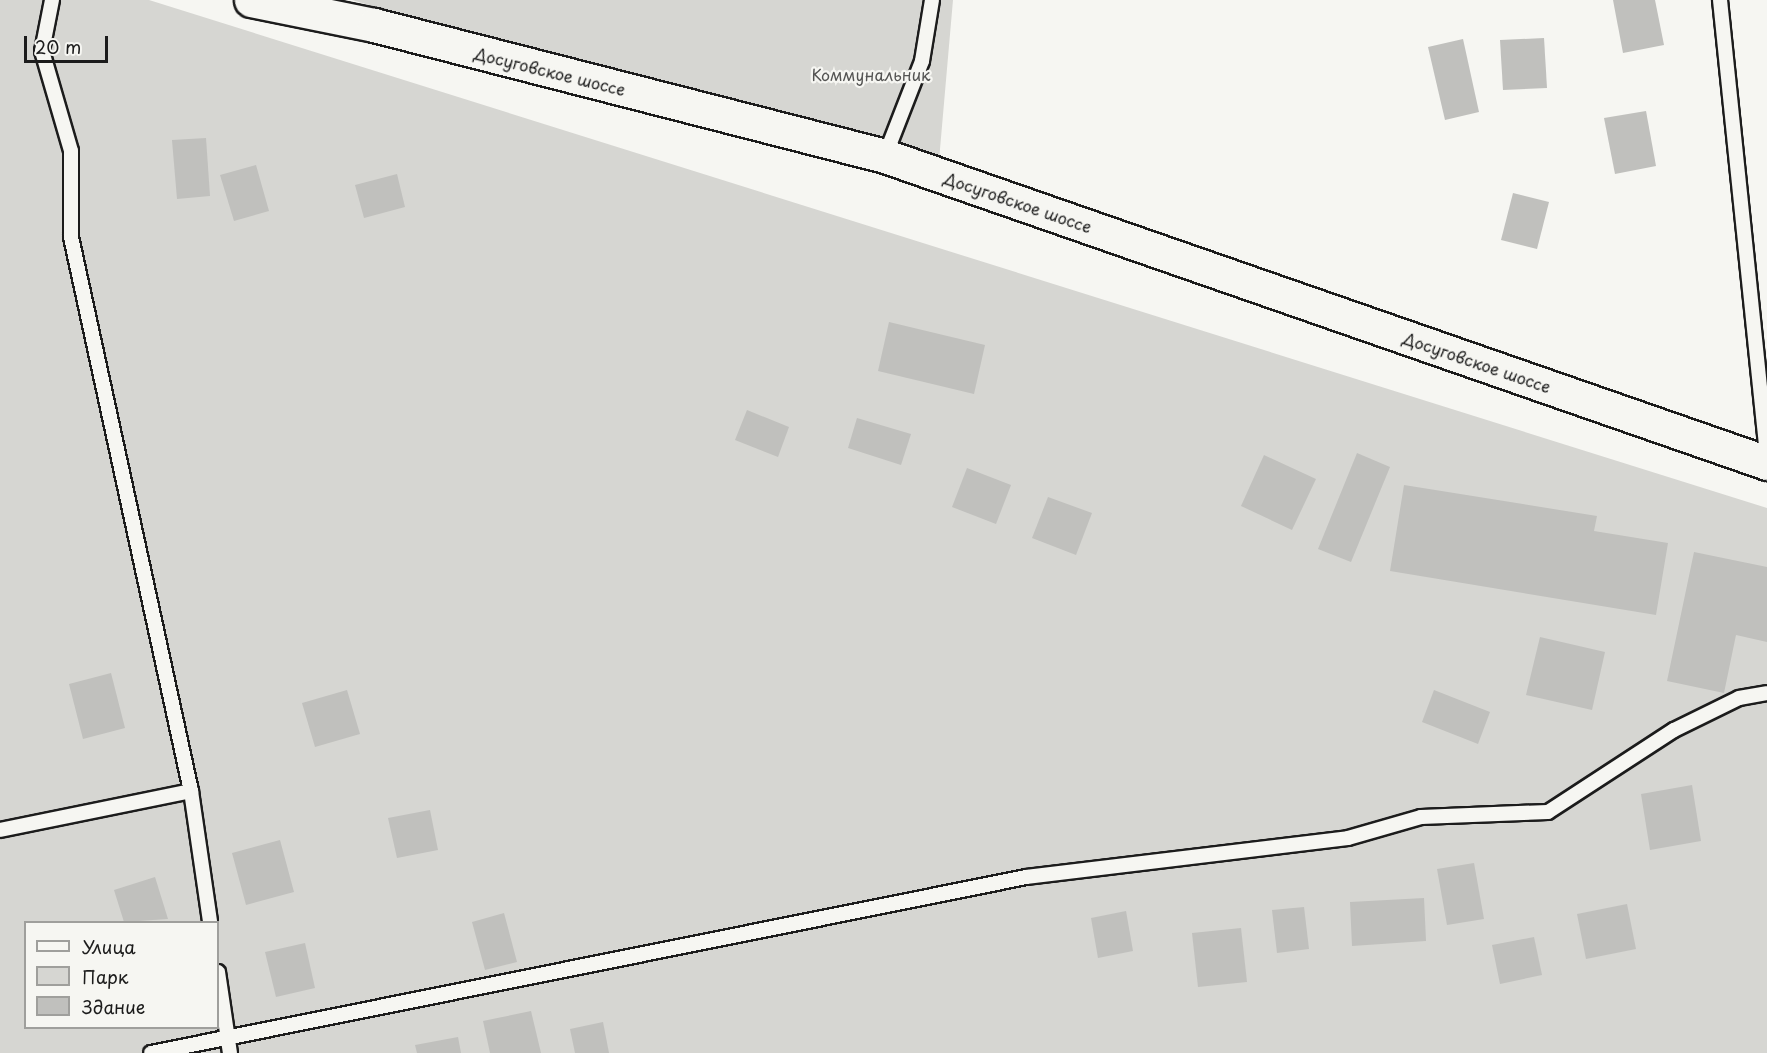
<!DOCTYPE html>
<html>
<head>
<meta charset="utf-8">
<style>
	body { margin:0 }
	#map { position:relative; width:1767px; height:1053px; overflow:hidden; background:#f6f6f2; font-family:"Playpen Sans",sans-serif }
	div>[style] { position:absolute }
	.green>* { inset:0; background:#d6d6d2 }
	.building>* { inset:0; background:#c0c0bd }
	.roads { filter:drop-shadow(2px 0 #1c1c1c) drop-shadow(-2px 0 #1c1c1c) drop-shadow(0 2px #1c1c1c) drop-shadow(0 -2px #1c1c1c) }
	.lane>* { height:14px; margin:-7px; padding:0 7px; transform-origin:7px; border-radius:7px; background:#f6f6f2 }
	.secondary>* { height:33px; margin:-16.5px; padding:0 16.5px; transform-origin:16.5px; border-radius:16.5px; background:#f6f6f2 }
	span { translate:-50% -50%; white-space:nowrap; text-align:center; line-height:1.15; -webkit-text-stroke:4.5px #f6f6f2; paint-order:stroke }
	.street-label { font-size:16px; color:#1c1c1c }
	.park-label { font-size:16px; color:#545453 }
	.legend { position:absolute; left:24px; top:921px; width:195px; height:108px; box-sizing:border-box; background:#f6f6f2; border:2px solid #9f9f9c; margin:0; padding:8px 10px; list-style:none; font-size:18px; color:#1c1c1c }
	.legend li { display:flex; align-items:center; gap:12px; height:30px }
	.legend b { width:30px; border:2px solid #9f9f9c }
	.scale { position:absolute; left:24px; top:36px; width:84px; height:27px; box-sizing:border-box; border:3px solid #1c1c1c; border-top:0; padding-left:8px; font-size:18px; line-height:21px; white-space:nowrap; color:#1c1c1c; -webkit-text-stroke:4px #f6f6f2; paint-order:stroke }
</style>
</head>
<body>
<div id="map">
	<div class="green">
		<div style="clip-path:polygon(evenodd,0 0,149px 0,1767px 508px,1767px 1053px,0 1053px,0 0,26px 922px,218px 922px,218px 1028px,26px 1028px,26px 922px)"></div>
		<div style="clip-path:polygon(352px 0,953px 0,938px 172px,885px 156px)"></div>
	</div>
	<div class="building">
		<div style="clip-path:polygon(1613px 0,1655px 0,1664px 45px,1623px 53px)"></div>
		<div style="clip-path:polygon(1544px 38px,1547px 88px,1503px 90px,1500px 40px)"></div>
		<div style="clip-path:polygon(1463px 39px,1479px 112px,1445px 120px,1428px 47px)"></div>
		<div style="clip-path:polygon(1646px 111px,1656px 166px,1615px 174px,1604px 118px)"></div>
		<div style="clip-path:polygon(206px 138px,210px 196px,177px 199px,172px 140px)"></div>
		<div style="clip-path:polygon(256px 165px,269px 211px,234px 221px,220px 175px)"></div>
		<div style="clip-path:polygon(397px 174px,405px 207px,364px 218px,355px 185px)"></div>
		<div style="clip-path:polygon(1513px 193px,1549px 202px,1537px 249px,1501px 240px)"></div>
		<div style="clip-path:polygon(889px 322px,985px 345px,974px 394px,878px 371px)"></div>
		<div style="clip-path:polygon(747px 410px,789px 427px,778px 457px,735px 440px)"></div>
		<div style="clip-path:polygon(857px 418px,911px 434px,901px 465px,848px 448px)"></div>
		<div style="clip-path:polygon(1357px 453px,1390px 467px,1351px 562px,1318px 549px)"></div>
		<div style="clip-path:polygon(1264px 455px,1316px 479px,1292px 530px,1241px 506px)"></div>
		<div style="clip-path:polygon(967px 468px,1011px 485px,996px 524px,952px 507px)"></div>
		<div style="clip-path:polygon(1404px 485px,1597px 516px,1594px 531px,1668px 543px,1656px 615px,1390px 571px)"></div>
		<div style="clip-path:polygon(1048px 497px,1092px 513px,1076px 555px,1032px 538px)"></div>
		<div style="clip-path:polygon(1694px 552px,1767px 567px,1767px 642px,1736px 635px,1724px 693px,1667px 681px)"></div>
		<div style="clip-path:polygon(1540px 637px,1605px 652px,1592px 710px,1526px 695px)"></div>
		<div style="clip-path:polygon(111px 673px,125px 728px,83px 739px,69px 684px)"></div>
		<div style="clip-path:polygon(347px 690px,360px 734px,315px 747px,302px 703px)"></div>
		<div style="clip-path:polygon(1434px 690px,1490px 712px,1478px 744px,1422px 722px)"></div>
		<div style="clip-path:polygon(1692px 785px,1701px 841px,1650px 850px,1641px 794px)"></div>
		<div style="clip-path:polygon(430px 810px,438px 850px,397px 858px,388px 818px)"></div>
		<div style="clip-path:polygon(280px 840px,294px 892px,246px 905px,232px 853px)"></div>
		<div style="clip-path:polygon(1474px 863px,1484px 919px,1447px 925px,1437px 869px)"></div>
		<div style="clip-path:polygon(155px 877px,168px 919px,124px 922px,114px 890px)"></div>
		<div style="clip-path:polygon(1424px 898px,1426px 941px,1352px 946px,1350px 902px)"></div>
		<div style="clip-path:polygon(1627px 904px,1636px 949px,1586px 959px,1577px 914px)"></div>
		<div style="clip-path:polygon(1304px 907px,1309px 949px,1277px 953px,1272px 910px)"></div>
		<div style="clip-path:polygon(1126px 911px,1133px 951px,1098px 958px,1091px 918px)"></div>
		<div style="clip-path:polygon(504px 913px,517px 962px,485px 970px,472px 922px)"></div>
		<div style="clip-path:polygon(1241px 928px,1247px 982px,1198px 987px,1192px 933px)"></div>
		<div style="clip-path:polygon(1534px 937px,1542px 975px,1500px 984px,1492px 945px)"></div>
		<div style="clip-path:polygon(305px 943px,315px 988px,276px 997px,265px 952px)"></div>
		<div style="clip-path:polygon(531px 1011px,541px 1053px,490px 1053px,483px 1021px)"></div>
		<div style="clip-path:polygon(603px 1022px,609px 1053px,575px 1053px,570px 1029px)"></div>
		<div style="clip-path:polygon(458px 1037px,461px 1053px,417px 1053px,415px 1045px)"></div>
	</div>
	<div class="roads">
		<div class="lane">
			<div style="left:52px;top:0;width:52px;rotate:101.1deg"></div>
			<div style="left:42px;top:51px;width:104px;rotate:73.8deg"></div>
			<div style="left:71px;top:151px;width:86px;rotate:90deg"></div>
			<div style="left:71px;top:237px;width:567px;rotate:77.78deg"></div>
			<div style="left:191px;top:791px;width:132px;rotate:81.7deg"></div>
			<div style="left:1720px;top:0;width:458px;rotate:84.1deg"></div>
			<div style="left:885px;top:156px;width:102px;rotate:-68.7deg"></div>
			<div style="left:922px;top:61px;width:62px;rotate:-80.7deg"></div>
			<div style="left:0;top:830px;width:195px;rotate:-11.5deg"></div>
			<div style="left:218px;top:972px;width:82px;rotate:81.6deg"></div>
			<div style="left:151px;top:1053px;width:893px;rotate:-11.37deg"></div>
			<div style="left:1026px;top:877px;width:324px;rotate:-6.9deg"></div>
			<div style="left:1348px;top:838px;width:76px;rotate:-16deg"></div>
			<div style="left:1421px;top:817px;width:127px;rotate:-2.3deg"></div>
			<div style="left:1548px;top:812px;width:150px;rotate:-33.1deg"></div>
			<div style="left:1674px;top:730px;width:72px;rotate:-26.2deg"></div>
			<div style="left:1739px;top:698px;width:28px;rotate:-10deg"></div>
		</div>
		<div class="secondary">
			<div style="left:251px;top:0;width:126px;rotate:11.5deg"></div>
			<div style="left:374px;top:25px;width:528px;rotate:14.38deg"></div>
			<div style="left:885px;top:156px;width:934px;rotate:19.19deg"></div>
		</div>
	</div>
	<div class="street-label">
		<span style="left:550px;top:71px;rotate:14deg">Досуговское шоссе</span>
		<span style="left:1018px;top:202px;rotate:19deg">Досуговское шоссе</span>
		<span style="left:1477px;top:362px;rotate:19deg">Досуговское шоссе</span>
	</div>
	<div class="park-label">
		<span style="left:871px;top:74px">Коммунальник</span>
	</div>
	<ul class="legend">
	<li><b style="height:8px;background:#f6f6f2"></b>Улица</li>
	<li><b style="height:16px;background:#d6d6d2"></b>Парк</li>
	<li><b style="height:16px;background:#c0c0bd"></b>Здание</li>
	</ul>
	<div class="scale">20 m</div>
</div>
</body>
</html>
